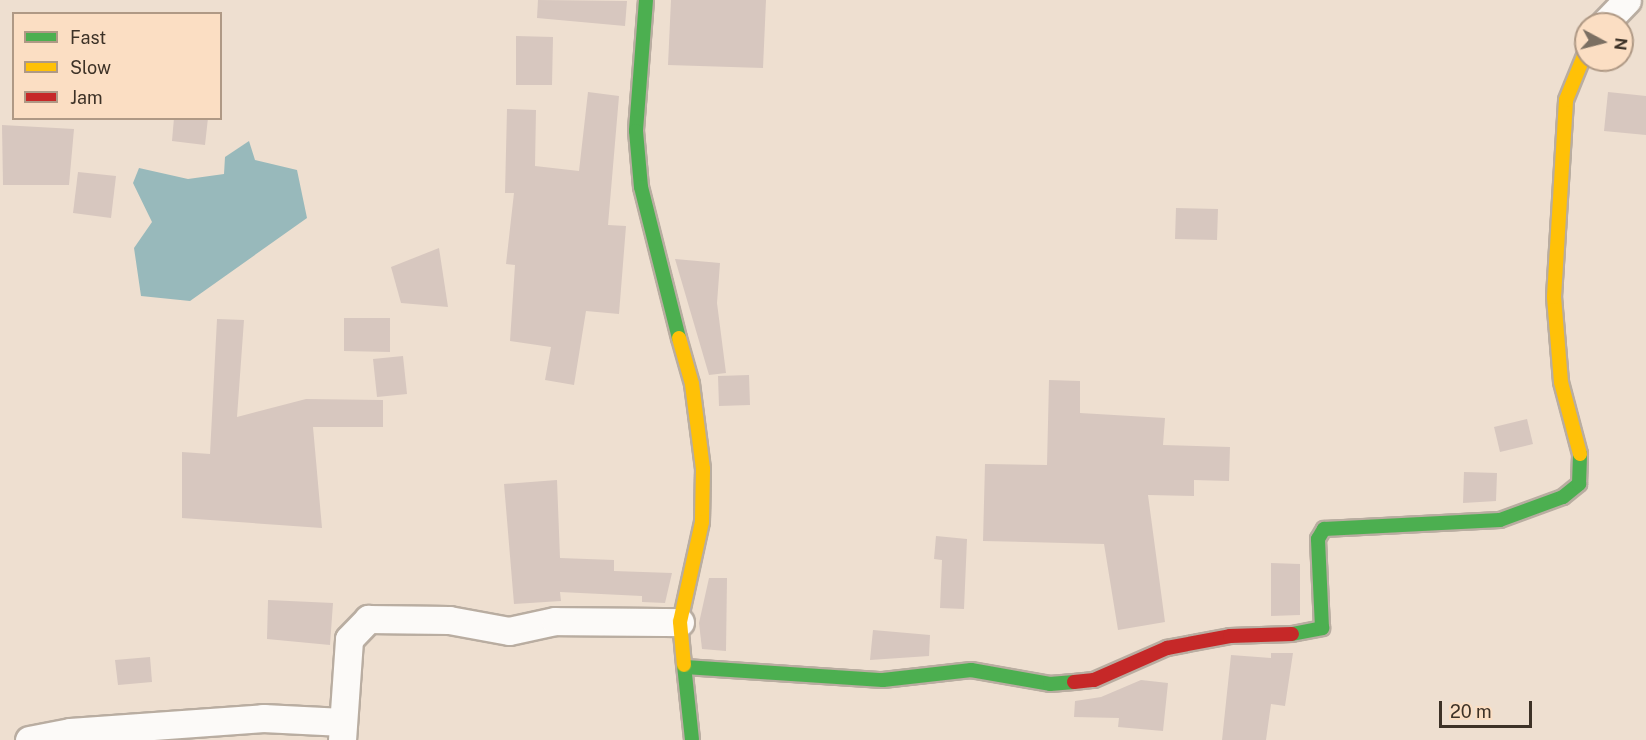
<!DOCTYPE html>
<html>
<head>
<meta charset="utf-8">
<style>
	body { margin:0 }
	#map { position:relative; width:1646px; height:740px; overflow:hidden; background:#eedfd0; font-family:"Public Sans",sans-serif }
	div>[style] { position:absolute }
	.water>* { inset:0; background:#98b9bb }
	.building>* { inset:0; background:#d7c7bf }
	.roads { filter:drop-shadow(2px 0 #b9ada1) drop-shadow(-2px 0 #b9ada1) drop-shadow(0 2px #b9ada1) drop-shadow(0 -2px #b9ada1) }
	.street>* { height:27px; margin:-13.5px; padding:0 13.5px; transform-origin:13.5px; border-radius:13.5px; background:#fcfaf8 }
	.fast>* { height:14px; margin:-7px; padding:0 7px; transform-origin:7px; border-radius:7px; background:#4caf50 }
	.slow>* { height:14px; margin:-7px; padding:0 7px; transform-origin:7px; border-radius:7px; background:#ffc107 }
	.jam>* { height:14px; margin:-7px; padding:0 7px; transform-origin:7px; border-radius:7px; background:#c62828 }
	span { translate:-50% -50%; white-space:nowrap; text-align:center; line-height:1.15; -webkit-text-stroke:6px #fbdec3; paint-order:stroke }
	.legend { position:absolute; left:12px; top:12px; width:210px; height:108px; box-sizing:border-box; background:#fbdec3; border:2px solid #af9985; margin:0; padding:8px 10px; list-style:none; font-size:18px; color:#3d3227 }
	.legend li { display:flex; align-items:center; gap:12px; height:30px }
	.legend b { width:30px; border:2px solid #af9985 }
	.north { position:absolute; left:1574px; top:12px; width:60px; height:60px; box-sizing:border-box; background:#fbdec3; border:2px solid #af9985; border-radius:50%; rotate:97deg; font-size:16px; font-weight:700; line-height:24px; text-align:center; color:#3d3227 }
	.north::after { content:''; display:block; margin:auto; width:21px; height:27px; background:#7b6f62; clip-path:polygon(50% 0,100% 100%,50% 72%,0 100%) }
	.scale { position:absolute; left:1439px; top:701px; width:93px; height:27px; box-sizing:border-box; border:3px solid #3d3227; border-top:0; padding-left:8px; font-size:18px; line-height:21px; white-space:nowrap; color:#3d3227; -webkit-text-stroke:4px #fbdec3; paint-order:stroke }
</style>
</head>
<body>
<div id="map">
	<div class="water">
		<div style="clip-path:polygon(249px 141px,255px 160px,297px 170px,307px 218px,190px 301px,141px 296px,134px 248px,152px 222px,133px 183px,139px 168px,188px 179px,224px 174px,225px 157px)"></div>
	</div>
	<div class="building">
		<div style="clip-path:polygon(538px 0,627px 1px,625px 26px,537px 18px)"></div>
		<div style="clip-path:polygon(671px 0,766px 0,763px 68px,668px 65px)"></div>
		<div style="clip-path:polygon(516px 36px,553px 37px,552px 85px,516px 85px)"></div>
		<div style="clip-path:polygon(588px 92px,619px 96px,608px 225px,626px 226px,619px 314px,586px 311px,574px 385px,545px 380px,551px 347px,510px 341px,515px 265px,506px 264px,514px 193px,505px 193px,507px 109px,536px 110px,535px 166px,579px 171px)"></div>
		<div style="clip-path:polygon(1608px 92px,1646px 96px,1646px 135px,1604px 131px)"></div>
		<div style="clip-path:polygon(174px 118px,208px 118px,205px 145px,172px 141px)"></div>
		<div style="clip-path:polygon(2px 125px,74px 129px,69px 185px,3px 185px)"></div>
		<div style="clip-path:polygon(78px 172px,116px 176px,111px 218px,73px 213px)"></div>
		<div style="clip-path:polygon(1176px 208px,1218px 209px,1217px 240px,1175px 239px)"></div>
		<div style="clip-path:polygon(439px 248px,448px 307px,401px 303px,391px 267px)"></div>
		<div style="clip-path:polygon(675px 259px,720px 263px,717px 303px,726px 373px,709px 375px)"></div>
		<div style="clip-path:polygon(344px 318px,390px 318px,390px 352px,344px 351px)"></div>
		<div style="clip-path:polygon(217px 319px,244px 320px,237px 417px,306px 399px,383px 400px,383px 427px,313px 427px,322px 528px,182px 518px,182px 452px,210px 454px)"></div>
		<div style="clip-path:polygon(403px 356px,407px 394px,377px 397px,373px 359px)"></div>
		<div style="clip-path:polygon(749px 375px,750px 405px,719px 406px,718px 376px)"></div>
		<div style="clip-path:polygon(1049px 380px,1080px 381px,1080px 413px,1165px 418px,1163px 445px,1230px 447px,1229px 481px,1194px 480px,1194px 496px,1148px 495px,1165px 622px,1118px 630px,1104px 544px,983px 541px,985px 464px,1047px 465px)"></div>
		<div style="clip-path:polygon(1527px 419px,1533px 444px,1500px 452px,1494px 427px)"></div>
		<div style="clip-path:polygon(1464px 472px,1497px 473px,1496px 501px,1463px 503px)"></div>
		<div style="clip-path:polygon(557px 480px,560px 558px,614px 560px,614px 571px,672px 573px,665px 603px,642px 602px,642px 596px,560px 592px,561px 601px,514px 604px,504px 484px)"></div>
		<div style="clip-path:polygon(936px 536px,967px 539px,964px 609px,940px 608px,942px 560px,934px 559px)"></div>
		<div style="clip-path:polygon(1271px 563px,1300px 564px,1300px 615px,1271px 616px)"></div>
		<div style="clip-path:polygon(709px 578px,727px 578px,726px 651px,702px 649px,699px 623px)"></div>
		<div style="clip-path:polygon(268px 600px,333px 603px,330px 645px,267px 639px)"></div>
		<div style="clip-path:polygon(873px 630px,930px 635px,929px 656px,870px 660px)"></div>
		<div style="clip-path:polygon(1271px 653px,1293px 653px,1285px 706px,1271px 704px,1266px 740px,1222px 740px,1231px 655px,1271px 658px)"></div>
		<div style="clip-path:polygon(150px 657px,152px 682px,118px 685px,115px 660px)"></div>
		<div style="clip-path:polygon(1141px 680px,1168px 683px,1163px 731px,1118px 727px,1119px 718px,1074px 717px,1075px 701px,1101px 697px)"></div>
	</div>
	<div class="roads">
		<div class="street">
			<div style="left:1604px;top:24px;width:33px;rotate:-46deg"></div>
			<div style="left:29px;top:740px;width:42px;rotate:-11deg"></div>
			<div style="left:70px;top:732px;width:194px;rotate:-4.1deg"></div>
			<div style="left:263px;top:718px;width:80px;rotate:2.9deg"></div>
			<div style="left:342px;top:740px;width:101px;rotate:-86deg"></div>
			<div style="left:349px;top:639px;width:28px;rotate:-46deg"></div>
			<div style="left:368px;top:619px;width:81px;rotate:0.7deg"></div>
			<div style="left:449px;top:620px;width:61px;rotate:10.4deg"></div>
			<div style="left:509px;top:631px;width:47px;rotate:-12.3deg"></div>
			<div style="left:555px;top:621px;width:125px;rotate:0.5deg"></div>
		</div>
		<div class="fast">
			<div style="left:646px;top:0;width:131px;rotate:94.4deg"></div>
			<div style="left:636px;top:131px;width:56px;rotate:84.9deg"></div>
			<div style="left:641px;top:187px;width:156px;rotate:75.9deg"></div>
			<div style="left:1292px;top:634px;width:31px;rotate:-11deg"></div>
			<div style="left:1322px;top:628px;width:89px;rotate:-92.6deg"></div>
			<div style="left:1318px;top:539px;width:12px;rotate:-59deg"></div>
			<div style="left:1324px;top:529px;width:176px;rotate:-2.9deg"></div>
			<div style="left:1500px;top:520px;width:67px;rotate:-20.1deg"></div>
			<div style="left:1563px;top:497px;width:21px;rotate:-39deg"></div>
			<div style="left:1579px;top:484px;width:30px;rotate:-88deg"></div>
			<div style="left:684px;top:665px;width:75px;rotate:83.9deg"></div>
			<div style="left:685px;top:667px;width:198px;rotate:3.8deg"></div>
			<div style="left:883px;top:680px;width:89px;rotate:-6.5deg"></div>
			<div style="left:971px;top:670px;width:80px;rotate:10deg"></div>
			<div style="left:1050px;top:684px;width:24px;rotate:-5deg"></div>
		</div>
		<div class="slow">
			<div style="left:679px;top:338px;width:48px;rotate:74.2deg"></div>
			<div style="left:692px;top:384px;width:86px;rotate:82.6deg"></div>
			<div style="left:703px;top:469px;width:53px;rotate:91.1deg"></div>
			<div style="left:702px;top:522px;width:102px;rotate:102.4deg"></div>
			<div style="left:680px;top:622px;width:43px;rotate:84.7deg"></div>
			<div style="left:1580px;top:454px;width:74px;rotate:-104.8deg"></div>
			<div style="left:1561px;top:382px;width:85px;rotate:-94.7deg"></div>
			<div style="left:1554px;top:297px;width:197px;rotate:-86.5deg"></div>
			<div style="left:1566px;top:100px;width:53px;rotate:-67.8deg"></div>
		</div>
		<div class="jam">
			<div style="left:1074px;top:682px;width:20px;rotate:-6deg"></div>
			<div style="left:1094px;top:680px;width:80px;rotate:-23.7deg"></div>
			<div style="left:1167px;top:648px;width:64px;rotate:-10.8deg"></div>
			<div style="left:1230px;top:636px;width:62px;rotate:-1.8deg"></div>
		</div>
	</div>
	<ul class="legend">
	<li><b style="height:8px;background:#4caf50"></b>Fast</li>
	<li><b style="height:8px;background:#ffc107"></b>Slow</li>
	<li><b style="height:8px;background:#c62828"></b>Jam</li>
	</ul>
	<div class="north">N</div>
	<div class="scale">20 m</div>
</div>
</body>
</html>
